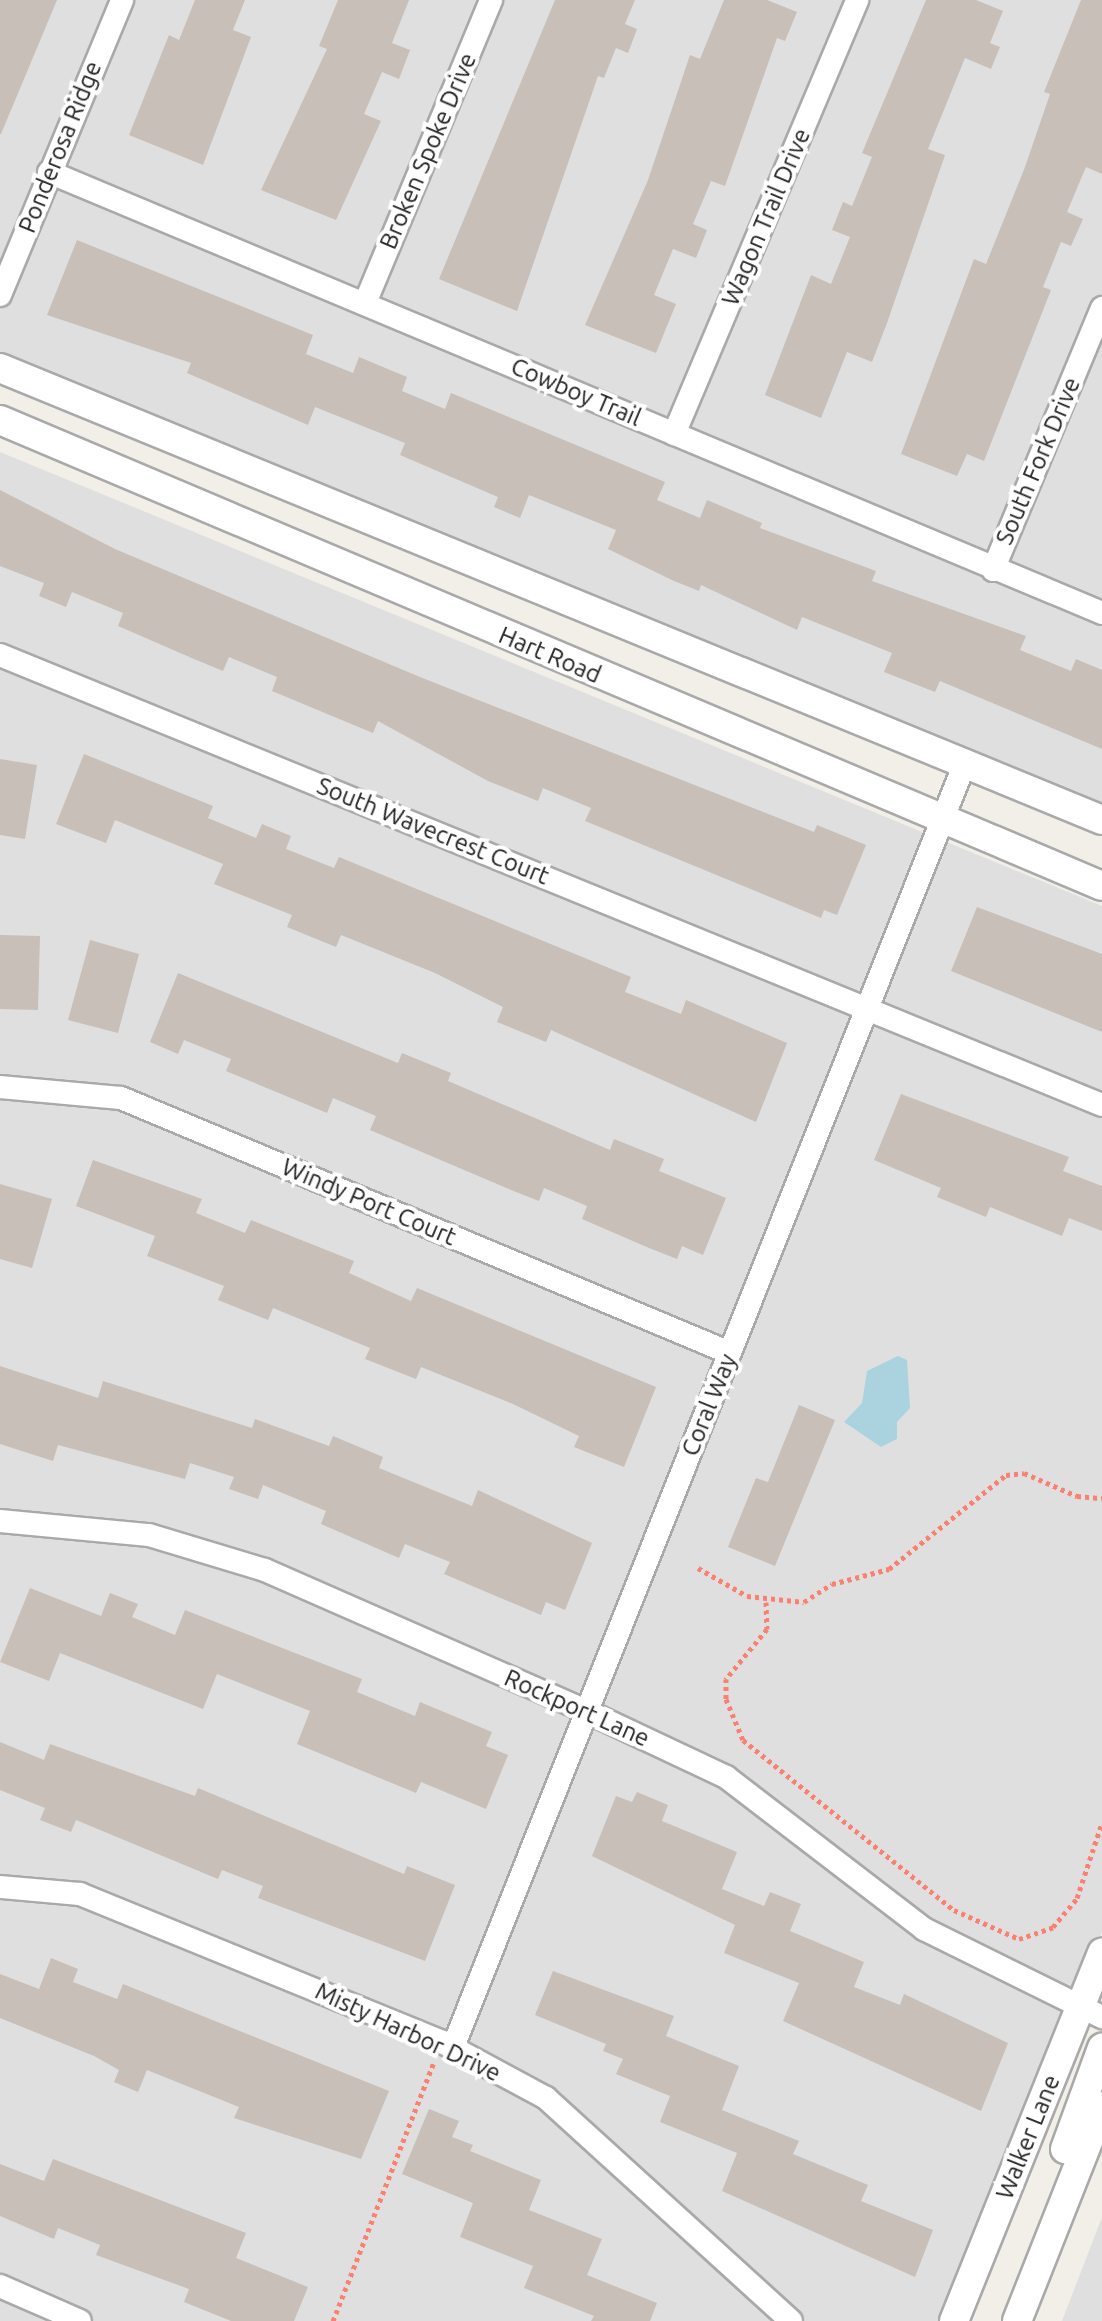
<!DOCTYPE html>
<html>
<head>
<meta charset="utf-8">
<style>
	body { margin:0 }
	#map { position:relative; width:1102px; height:2321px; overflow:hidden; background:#f2efe9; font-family:Ubuntu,sans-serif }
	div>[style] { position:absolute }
	.residential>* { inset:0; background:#e0dfdf }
	.water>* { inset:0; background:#aad3df }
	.building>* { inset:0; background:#c7bfb8 }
	.path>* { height:5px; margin-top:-2.5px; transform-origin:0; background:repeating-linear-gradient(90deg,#fa8072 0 4px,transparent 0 8px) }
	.roads { filter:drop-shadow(2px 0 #a9a9a9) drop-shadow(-2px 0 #a9a9a9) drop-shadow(0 2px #a9a9a9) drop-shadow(0 -2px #a9a9a9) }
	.minor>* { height:22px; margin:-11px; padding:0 11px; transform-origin:11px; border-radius:11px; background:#fff }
	.tertiary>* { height:28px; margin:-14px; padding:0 14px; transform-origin:14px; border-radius:14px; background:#fff }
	span { translate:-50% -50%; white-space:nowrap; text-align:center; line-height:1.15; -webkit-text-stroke:8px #fff; paint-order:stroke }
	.street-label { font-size:24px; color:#222 }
</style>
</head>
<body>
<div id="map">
	<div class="residential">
		<div style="clip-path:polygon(0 0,1102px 0,1102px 820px,0 367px)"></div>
		<div style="clip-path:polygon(0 452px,1102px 906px,1102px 1932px,948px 2321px,0 2321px)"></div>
		<div style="clip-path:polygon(1102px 2217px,1102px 2321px,1062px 2321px)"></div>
	</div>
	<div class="water">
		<div style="clip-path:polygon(898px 1356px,907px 1360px,910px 1408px,897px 1422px,897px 1439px,881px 1447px,844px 1422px,862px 1403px,867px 1371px)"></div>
	</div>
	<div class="building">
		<div style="clip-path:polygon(0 0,57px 0,1px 134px,0 134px)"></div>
		<div style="clip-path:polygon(195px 0,245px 0,233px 30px,251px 37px,203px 165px,129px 135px,169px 35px,179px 40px)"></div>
		<div style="clip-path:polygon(338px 0,409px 0,392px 43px,410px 50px,399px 79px,382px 72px,364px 114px,381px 121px,336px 220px,261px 190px,327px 49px,319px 46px)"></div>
		<div style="clip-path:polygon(555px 0,635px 0,625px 24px,637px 29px,628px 53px,616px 48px,604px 78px,598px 76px,517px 311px,439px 279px)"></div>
		<div style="clip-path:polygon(724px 0,767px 0,797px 12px,785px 41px,777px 38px,725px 186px,711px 181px,693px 224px,707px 230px,696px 258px,673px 249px,654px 295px,676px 304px,656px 353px,585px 325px,648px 180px,690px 55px,700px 59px)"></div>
		<div style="clip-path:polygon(926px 0,976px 0,1003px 11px,990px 43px,1000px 47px,991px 69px,965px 58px,928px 149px,945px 155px,887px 323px,872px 362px,847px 352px,821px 418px,765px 395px,811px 275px,831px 284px,850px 237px,832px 230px,843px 202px,852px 206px,872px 157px,862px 153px)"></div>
		<div style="clip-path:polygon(1081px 0,1102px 0,1102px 174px,1086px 167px,1067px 212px,1083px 219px,1071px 246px,1061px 242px,1043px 287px,1051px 290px,984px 461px,967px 454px,957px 476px,901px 454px,974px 259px,986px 264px,1025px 167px,1050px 94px,1044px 92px)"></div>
		<div style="clip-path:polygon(77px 240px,313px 335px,306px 354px,353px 373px,359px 357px,407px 377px,402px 391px,445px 409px,451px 393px,665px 482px,657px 500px,700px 518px,707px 500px,762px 523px,760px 528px,876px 571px,872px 581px,1026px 636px,1020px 650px,1071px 671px,1076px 659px,1102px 670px,1102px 749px,940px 681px,935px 692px,884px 672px,892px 653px,802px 617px,797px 630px,701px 585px,699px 591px,674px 581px,608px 549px,616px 530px,529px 495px,520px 518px,494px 507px,498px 497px,400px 455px,405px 443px,315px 407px,308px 425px,187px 373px,191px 363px,47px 315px)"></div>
		<div style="clip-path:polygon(0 490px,115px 549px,420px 677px,814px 832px,817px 825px,866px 845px,837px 915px,824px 910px,821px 918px,585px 821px,591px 808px,543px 788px,538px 801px,488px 781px,378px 721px,373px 733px,272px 691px,277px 677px,229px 657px,223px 671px,194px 659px,118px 626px,123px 613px,72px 592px,66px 607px,39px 596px,44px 583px,0 566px)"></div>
		<div style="clip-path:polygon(84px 754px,213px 806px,208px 818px,256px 838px,262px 824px,291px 836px,286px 849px,334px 868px,339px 857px,631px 977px,625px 992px,681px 1014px,686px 1000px,787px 1043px,756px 1122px,551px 1030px,546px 1042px,497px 1022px,503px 1007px,435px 973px,341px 935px,336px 947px,287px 927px,292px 915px,214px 884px,223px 864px,115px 820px,106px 843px,56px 824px)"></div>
		<div style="clip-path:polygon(0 759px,37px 765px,25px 839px,0 835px)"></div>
		<div style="clip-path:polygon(977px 907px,1102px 954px,1102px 1032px,951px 971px)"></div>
		<div style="clip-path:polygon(0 935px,40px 936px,38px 1010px,0 1009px)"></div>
		<div style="clip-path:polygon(90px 940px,139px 954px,118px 1033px,68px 1020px)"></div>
		<div style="clip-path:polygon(178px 973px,398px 1063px,402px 1053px,451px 1073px,448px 1081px,610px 1150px,614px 1139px,664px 1159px,659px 1171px,726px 1198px,703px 1255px,682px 1246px,677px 1259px,649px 1248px,582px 1219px,587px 1206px,544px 1188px,539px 1201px,511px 1190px,370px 1130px,376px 1116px,333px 1098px,327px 1113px,226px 1071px,231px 1059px,184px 1040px,178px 1054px,150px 1042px)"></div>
		<div style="clip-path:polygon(901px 1094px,1069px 1157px,1063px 1171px,1102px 1186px,1102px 1231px,1069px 1218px,1062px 1236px,990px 1207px,986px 1217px,937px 1197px,941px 1188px,874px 1160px)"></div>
		<div style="clip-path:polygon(93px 1160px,202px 1199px,196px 1213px,245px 1233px,251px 1220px,354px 1261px,349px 1273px,411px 1301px,417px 1288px,656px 1387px,624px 1467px,574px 1447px,579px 1436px,513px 1404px,421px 1367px,416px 1379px,365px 1359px,370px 1348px,273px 1308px,268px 1320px,218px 1300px,224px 1286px,147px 1256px,155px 1236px,76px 1206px)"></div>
		<div style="clip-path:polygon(0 1184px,52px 1199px,32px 1268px,0 1259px)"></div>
		<div style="clip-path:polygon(0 1366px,98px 1398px,103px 1381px,252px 1428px,255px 1419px,329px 1446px,333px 1436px,383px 1457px,379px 1468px,472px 1506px,478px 1490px,592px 1543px,565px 1610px,546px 1602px,541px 1615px,444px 1574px,450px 1562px,405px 1544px,399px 1558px,321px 1524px,326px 1511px,263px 1485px,258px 1499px,229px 1489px,234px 1477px,190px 1463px,185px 1479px,58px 1445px,53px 1461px,0 1444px)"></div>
		<div style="clip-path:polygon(799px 1405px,835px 1420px,775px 1566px,728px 1547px,756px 1478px,768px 1482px)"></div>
		<div style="clip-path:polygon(30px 1588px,101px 1616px,110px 1593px,138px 1604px,132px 1617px,175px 1635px,185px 1610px,362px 1679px,357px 1692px,415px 1716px,420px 1702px,492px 1732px,486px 1746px,508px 1755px,486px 1809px,421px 1782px,416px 1793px,297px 1744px,310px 1711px,217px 1674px,203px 1709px,60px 1653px,49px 1681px,0 1662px)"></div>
		<div style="clip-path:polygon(0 1742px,44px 1760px,50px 1744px,195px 1796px,198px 1788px,404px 1874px,407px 1866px,455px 1885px,425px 1961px,258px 1898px,263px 1886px,222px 1870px,218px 1879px,76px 1820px,71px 1832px,40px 1820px,45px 1808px,0 1790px)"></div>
		<div style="clip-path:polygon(637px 1792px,668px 1805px,662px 1821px,737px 1852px,722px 1889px,764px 1906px,770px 1892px,801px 1904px,790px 1931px,864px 1962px,854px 1987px,900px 2005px,904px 1994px,1008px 2043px,981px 2111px,783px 2021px,799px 1983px,724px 1953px,735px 1925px,592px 1856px,616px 1796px,632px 1802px)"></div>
		<div style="clip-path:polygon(51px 1958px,78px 1969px,73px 1982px,117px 1999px,123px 1984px,389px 2091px,361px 2159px,234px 2118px,239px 2107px,147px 2070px,138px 2092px,114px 2082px,119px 2070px,94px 2056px,0 2018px,0 1974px,39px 1989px)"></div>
		<div style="clip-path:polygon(553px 1971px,674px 2016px,666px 2036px,739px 2066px,722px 2110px,799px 2141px,793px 2154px,868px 2185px,861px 2201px,933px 2230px,915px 2277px,722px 2191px,737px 2153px,660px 2122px,670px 2096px,616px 2074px,623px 2059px,603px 2051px,606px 2044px,535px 2015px)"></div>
		<div style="clip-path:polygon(429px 2109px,459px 2121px,452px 2137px,473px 2145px,470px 2151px,541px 2180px,529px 2210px,602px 2239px,587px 2275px,657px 2303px,650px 2321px,591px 2321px,594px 2316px,524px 2288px,533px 2266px,460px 2237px,473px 2203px,402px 2174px)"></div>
		<div style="clip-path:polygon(53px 2159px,246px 2233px,236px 2258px,308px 2287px,294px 2321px,231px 2321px,184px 2302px,189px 2289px,96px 2255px,100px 2245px,58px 2228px,54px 2239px,0 2216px,0 2164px,44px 2181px)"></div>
	</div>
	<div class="path">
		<div style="left:698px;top:1568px;width:56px;rotate:29.7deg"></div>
		<div style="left:747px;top:1596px;width:57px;rotate:6deg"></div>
		<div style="left:804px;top:1602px;width:33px;rotate:-33deg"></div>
		<div style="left:832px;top:1584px;width:59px;rotate:-14.7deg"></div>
		<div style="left:889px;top:1569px;width:150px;rotate:-38.8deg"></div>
		<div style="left:1006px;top:1475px;width:18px;rotate:-6deg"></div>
		<div style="left:1024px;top:1473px;width:58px;rotate:23.5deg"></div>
		<div style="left:1077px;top:1496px;width:25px;rotate:5deg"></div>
		<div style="left:766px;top:1602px;width:27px;rotate:88deg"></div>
		<div style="left:767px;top:1629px;width:65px;rotate:129.4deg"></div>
		<div style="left:726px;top:1679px;width:20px;rotate:90deg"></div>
		<div style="left:726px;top:1699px;width:44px;rotate:67.5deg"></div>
		<div style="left:743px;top:1740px;width:271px;rotate:38.9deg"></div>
		<div style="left:954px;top:1910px;width:71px;rotate:24deg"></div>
		<div style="left:1019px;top:1939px;width:36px;rotate:-19deg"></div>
		<div style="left:1053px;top:1927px;width:38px;rotate:-50deg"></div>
		<div style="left:1077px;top:1898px;width:79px;rotate:-71.6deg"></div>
		<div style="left:333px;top:2321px;width:278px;rotate:-68.7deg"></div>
	</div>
	<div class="roads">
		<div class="minor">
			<div style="left:49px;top:172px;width:1142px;rotate:22.72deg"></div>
			<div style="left:0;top:295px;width:319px;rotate:-67.5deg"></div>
			<div style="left:365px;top:303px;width:328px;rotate:-67.4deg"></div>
			<div style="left:674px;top:434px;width:471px;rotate:-67.1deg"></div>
			<div style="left:993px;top:570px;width:284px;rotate:-67.4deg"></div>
			<div style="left:0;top:655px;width:1190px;rotate:22.21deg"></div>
			<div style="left:0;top:1087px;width:121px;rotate:5.2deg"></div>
			<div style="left:121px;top:1098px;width:660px;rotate:22.72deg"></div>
			<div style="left:0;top:1521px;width:150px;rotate:5.4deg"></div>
			<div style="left:149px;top:1535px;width:121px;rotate:16.8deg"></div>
			<div style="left:265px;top:1570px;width:351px;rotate:23.7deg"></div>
			<div style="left:586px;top:1711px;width:155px;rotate:25.2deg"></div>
			<div style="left:726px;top:1777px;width:250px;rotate:37.5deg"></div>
			<div style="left:924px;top:1929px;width:199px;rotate:26.3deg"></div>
			<div style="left:0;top:1887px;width:80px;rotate:5deg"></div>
			<div style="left:80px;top:1894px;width:391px;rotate:22.2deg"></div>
			<div style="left:442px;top:2042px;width:118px;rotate:28.3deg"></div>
			<div style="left:546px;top:2098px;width:331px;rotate:42.3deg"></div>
			<div style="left:453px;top:2047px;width:1382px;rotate:-68.26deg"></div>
			<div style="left:0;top:2286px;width:87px;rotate:23.6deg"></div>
		</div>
		<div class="tertiary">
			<div style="left:0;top:368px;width:1191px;rotate:22.3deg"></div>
			<div style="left:0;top:420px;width:1196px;rotate:22.92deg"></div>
			<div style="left:1065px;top:2149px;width:108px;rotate:-69.9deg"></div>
			<div style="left:954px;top:2321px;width:397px;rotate:-68.1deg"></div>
			<div style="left:1017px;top:2321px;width:231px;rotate:-68.4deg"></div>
		</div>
	</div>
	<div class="street-label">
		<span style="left:60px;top:147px;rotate:-68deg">Ponderosa Ridge</span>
		<span style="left:428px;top:151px;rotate:-67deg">Broken Spoke Drive</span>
		<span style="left:766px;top:217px;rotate:-67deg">Wagon Trail Drive</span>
		<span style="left:576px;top:392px;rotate:23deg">Cowboy Trail</span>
		<span style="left:1038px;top:461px;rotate:-67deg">South Fork Drive</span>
		<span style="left:550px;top:655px;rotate:23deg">Hart Road</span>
		<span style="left:433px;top:831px;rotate:22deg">South Wavecrest Court</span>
		<span style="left:369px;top:1202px;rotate:23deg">Windy Port Court</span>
		<span style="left:709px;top:1405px;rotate:-68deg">Coral Way</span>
		<span style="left:577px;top:1708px;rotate:24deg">Rockport Lane</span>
		<span style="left:408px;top:2032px;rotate:25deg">Misty Harbor Drive</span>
		<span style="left:1028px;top:2137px;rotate:-68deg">Walker Lane</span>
	</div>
</div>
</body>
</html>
